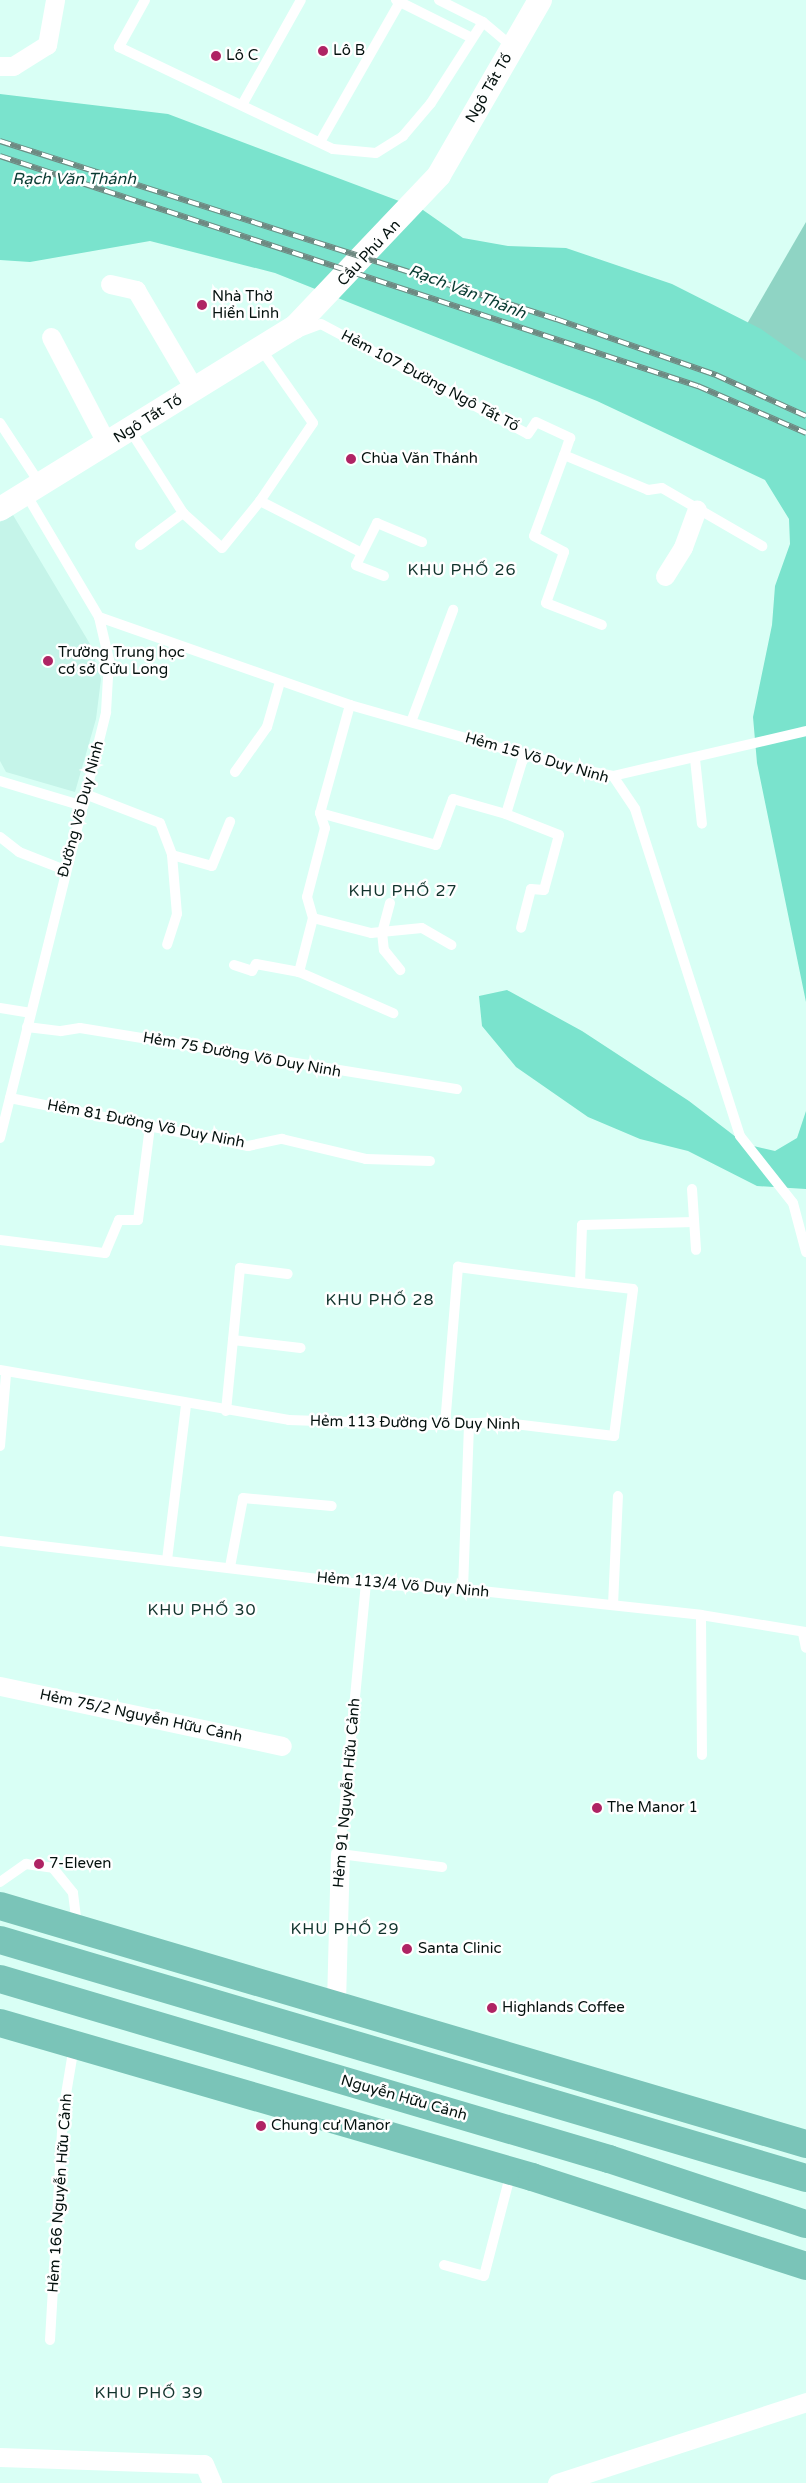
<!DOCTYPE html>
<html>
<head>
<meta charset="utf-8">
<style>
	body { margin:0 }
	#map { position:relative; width:806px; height:2483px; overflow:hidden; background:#d9fff5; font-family:"Varela Round",sans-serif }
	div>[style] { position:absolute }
	.built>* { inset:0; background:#c5f4e9 }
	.green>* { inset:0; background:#8fd4c4 }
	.water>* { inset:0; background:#7ae3cd }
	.service>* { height:10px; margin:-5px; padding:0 5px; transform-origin:5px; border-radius:5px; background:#fff }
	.minor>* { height:19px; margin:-9.5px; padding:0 9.5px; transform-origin:9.5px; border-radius:9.5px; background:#fff }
	.tertiary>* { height:24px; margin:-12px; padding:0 12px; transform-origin:12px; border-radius:12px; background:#fff }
	.primary>* { height:28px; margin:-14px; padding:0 14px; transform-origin:14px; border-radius:14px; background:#7ac4b8 }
	.rail>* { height:5.5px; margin-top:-2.75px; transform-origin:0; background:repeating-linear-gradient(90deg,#fff 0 11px,#6f8982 0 22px); box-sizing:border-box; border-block:1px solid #6f8982 }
	.dots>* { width:14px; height:14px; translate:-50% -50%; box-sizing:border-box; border:2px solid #fff; border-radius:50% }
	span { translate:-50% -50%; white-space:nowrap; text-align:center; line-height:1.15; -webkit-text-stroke:5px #fff; paint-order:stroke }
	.poi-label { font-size:15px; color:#04110e }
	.left { translate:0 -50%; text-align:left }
	.street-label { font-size:15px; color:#04110e }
	.water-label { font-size:16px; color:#083b32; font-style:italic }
	.neighbourhood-label { font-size:16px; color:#11332c; letter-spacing:1px }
</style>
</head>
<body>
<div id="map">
	<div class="built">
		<div style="clip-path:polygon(13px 515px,90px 644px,101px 679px,96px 719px,75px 792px,6px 772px,0 761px,0 522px)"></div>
	</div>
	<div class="green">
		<div style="clip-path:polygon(806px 222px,806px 367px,744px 329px)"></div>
	</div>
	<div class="water">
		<div style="clip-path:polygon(0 94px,168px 114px,423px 210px,463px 238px,508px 246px,566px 248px,672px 284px,761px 329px,806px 361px,806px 1002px,757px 763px,753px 717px,772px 625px,775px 586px,790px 544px,789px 519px,765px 480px,597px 401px,275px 273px,150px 241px,30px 262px,0 260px)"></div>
		<div style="clip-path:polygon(507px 990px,582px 1031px,689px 1101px,745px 1144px,775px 1151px,797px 1138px,806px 1111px,806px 1189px,757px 1186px,688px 1151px,640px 1139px,588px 1117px,516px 1067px,482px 1026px,479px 996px)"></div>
	</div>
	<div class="service">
		<div style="left:145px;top:0;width:54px;rotate:119deg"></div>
		<div style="left:119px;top:47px;width:237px;rotate:25.5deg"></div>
		<div style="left:333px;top:149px;width:43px;rotate:5.3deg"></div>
		<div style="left:376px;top:153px;width:32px;rotate:-32deg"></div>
		<div style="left:403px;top:136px;width:43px;rotate:-49.7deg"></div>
		<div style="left:431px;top:103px;width:96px;rotate:-57.3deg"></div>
		<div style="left:483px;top:22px;width:39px;rotate:40deg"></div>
		<div style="left:396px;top:0;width:85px;rotate:26.6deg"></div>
		<div style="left:439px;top:0;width:49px;rotate:26.6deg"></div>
		<div style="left:242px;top:105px;width:120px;rotate:-60.7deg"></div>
		<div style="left:320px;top:142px;width:161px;rotate:-60.3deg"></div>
		<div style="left:302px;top:331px;width:20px;rotate:-20deg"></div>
		<div style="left:321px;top:324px;width:234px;rotate:28deg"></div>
		<div style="left:528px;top:434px;width:14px;rotate:-56deg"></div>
		<div style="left:536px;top:422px;width:38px;rotate:25deg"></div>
		<div style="left:570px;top:438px;width:18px;rotate:109deg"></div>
		<div style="left:564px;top:455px;width:91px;rotate:22.6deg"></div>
		<div style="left:648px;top:490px;width:14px;rotate:-8deg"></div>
		<div style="left:662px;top:488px;width:116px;rotate:30.1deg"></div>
		<div style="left:0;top:423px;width:73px;rotate:56.7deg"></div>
		<div style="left:130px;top:430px;width:98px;rotate:57.4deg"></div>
		<div style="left:183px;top:513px;width:52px;rotate:41.9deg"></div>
		<div style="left:222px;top:548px;width:60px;rotate:-51deg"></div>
		<div style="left:260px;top:501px;width:112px;rotate:27deg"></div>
		<div style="left:564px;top:455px;width:86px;rotate:110.3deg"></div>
		<div style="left:534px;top:536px;width:34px;rotate:28deg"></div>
		<div style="left:564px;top:552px;width:54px;rotate:109.4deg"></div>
		<div style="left:546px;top:603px;width:60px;rotate:21.4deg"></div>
		<div style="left:260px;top:501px;width:94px;rotate:-55.8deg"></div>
		<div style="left:313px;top:423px;width:90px;rotate:-125.1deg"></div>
		<div style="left:140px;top:545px;width:54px;rotate:-36.7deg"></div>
		<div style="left:384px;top:576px;width:30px;rotate:-159deg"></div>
		<div style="left:356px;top:565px;width:47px;rotate:-63.4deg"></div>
		<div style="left:377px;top:523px;width:49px;rotate:22.9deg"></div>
		<div style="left:99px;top:617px;width:266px;rotate:19.3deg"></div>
		<div style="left:350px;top:705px;width:223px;rotate:15.9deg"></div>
		<div style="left:564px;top:766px;width:50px;rotate:11.5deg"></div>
		<div style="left:613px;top:776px;width:40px;rotate:56deg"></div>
		<div style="left:635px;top:809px;width:343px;rotate:72.2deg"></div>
		<div style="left:740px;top:1136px;width:85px;rotate:51.7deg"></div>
		<div style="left:793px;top:1203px;width:51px;rotate:75.1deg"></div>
		<div style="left:350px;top:705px;width:112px;rotate:105.5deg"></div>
		<div style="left:320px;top:813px;width:16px;rotate:72deg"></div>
		<div style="left:325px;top:828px;width:71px;rotate:104.6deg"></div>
		<div style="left:307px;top:897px;width:22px;rotate:74deg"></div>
		<div style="left:313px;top:918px;width:56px;rotate:104.5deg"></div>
		<div style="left:299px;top:972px;width:103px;rotate:23.6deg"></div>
		<div style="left:411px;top:722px;width:120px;rotate:-69.4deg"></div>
		<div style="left:695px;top:759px;width:65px;rotate:83.9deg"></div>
		<div style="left:235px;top:772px;width:55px;rotate:-54.6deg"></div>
		<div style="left:267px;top:727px;width:47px;rotate:-73.9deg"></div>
		<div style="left:613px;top:776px;width:198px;rotate:-13.1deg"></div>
		<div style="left:0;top:781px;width:87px;rotate:16.8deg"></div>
		<div style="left:85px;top:794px;width:80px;rotate:21.1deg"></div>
		<div style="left:160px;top:823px;width:34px;rotate:69deg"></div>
		<div style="left:172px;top:855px;width:59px;rotate:85.2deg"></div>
		<div style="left:177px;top:914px;width:32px;rotate:108deg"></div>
		<div style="left:320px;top:813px;width:120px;rotate:15.4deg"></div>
		<div style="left:436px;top:845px;width:49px;rotate:-69.7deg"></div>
		<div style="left:453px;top:799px;width:55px;rotate:15.8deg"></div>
		<div style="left:506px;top:814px;width:57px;rotate:21.6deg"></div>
		<div style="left:559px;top:835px;width:57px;rotate:105.3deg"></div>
		<div style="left:544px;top:890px;width:13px;rotate:-176deg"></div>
		<div style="left:531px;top:889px;width:40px;rotate:104.4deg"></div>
		<div style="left:506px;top:814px;width:62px;rotate:-73deg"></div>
		<div style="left:0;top:837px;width:24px;rotate:38deg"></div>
		<div style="left:19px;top:852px;width:49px;rotate:21.4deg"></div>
		<div style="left:172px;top:855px;width:41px;rotate:15.4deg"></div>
		<div style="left:212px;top:866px;width:48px;rotate:-67.8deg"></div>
		<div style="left:390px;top:903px;width:30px;rotate:105deg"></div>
		<div style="left:382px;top:932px;width:18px;rotate:84deg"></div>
		<div style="left:384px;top:950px;width:26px;rotate:51deg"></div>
		<div style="left:313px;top:918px;width:60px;rotate:14.5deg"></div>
		<div style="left:371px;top:933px;width:51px;rotate:-5.6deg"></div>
		<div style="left:422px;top:928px;width:34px;rotate:30deg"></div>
		<div style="left:234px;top:965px;width:19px;rotate:18deg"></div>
		<div style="left:252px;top:971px;width:8px;rotate:-60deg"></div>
		<div style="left:256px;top:964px;width:44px;rotate:10.5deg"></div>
		<div style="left:0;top:1008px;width:30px;rotate:9deg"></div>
		<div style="left:27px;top:1027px;width:34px;rotate:7deg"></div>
		<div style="left:61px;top:1031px;width:19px;rotate:-9deg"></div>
		<div style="left:80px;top:1028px;width:382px;rotate:9.2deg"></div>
		<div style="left:10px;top:1098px;width:243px;rotate:11.4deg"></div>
		<div style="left:248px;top:1146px;width:35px;rotate:-12deg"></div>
		<div style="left:282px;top:1139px;width:86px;rotate:13.4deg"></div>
		<div style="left:366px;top:1159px;width:64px;rotate:1.8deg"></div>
		<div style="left:0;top:1138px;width:439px;rotate:-76deg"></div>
		<div style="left:106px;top:712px;width:52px;rotate:-86.7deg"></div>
		<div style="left:109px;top:660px;width:44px;rotate:-103.1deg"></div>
		<div style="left:99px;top:617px;width:143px;rotate:-120.7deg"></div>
		<div style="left:692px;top:1189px;width:61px;rotate:86.2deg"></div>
		<div style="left:0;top:1240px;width:106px;rotate:7.1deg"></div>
		<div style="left:105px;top:1253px;width:36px;rotate:-67deg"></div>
		<div style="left:119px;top:1220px;width:19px"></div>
		<div style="left:138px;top:1220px;width:95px;rotate:-82.7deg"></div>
		<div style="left:233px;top:1340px;width:68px;rotate:6.7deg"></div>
		<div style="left:0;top:1370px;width:293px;rotate:9.8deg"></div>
		<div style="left:289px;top:1420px;width:146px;rotate:2deg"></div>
		<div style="left:435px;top:1425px;width:63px;rotate:-2.7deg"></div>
		<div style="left:498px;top:1422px;width:117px;rotate:6.9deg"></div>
		<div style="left:614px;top:1436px;width:148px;rotate:-82.6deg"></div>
		<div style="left:633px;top:1289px;width:53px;rotate:-173.5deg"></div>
		<div style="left:580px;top:1283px;width:58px;rotate:-88deg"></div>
		<div style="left:582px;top:1225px;width:112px;rotate:-1.5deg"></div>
		<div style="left:226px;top:1411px;width:144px;rotate:-84.4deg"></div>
		<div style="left:240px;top:1268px;width:48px;rotate:7.1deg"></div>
		<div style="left:445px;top:1425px;width:159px;rotate:-85.3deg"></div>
		<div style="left:458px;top:1267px;width:123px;rotate:7.5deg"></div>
		<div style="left:0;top:1446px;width:72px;rotate:-85.2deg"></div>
		<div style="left:0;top:1541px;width:354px;rotate:6.8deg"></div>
		<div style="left:351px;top:1583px;width:112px;rotate:3.1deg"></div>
		<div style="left:463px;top:1589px;width:239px;rotate:6.2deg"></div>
		<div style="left:701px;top:1615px;width:106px;rotate:9.2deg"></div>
		<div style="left:167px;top:1560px;width:156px;rotate:-83deg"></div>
		<div style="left:230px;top:1567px;width:70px;rotate:-79.3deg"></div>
		<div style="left:243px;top:1498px;width:89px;rotate:5.1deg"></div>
		<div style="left:366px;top:1583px;width:272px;rotate:95.5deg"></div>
		<div style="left:340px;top:1854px;width:103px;rotate:7.3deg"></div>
		<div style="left:463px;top:1589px;width:165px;rotate:-87.9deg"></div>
		<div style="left:613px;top:1605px;width:109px;rotate:-87.4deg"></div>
		<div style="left:701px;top:1615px;width:140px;rotate:89.6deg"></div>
		<div style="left:803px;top:1633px;width:15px;rotate:79deg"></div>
		<div style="left:0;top:1882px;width:32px;rotate:-35deg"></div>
		<div style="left:26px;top:1864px;width:27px;rotate:8deg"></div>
		<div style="left:53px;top:1868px;width:32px;rotate:51deg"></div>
		<div style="left:73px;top:1893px;width:34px;rotate:83deg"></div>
		<div style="left:444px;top:2265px;width:41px;rotate:15.4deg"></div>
		<div style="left:484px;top:2276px;width:107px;rotate:-75.4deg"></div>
		<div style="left:50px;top:2340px;width:228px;rotate:-86.7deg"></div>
		<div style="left:63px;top:2112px;width:67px;rotate:-80.5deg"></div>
	</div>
	<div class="minor">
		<div style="left:0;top:66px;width:13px"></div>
		<div style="left:13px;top:66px;width:40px;rotate:-32deg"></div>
		<div style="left:47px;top:45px;width:46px;rotate:-79.9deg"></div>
		<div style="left:110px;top:284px;width:27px;rotate:13deg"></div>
		<div style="left:136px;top:290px;width:116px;rotate:59.5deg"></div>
		<div style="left:51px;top:337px;width:121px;rotate:62.4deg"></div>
		<div style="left:665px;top:576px;width:34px;rotate:-58deg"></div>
		<div style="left:683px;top:547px;width:40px;rotate:-69.8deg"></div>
		<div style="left:0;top:1686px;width:288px;rotate:12deg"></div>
		<div style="left:336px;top:2003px;width:149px;rotate:-88.5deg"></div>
		<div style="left:0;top:2457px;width:204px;rotate:2deg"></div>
		<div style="left:204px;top:2464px;width:21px;rotate:67deg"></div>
		<div style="left:557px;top:2483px;width:262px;rotate:-18deg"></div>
	</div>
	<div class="tertiary">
		<div style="left:0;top:509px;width:347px;rotate:-31.7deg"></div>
		<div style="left:295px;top:327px;width:209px;rotate:-46.5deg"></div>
		<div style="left:439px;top:175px;width:202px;rotate:-60deg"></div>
	</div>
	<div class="primary">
		<div style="left:0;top:1906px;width:840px;rotate:16.45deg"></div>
		<div style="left:0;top:1940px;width:840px;rotate:16.45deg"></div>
		<div style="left:0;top:1979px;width:635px;rotate:16.47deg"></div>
		<div style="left:609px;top:2159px;width:207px;rotate:18.3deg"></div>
		<div style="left:0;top:2023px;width:554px;rotate:16.14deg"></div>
		<div style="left:532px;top:2177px;width:288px;rotate:18deg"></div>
	</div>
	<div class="rail">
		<div style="left:0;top:141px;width:584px;rotate:17.75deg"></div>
		<div style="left:556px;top:319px;width:170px;rotate:19.3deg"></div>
		<div style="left:716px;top:375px;width:99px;rotate:24.5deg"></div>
		<div style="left:0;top:156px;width:735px;rotate:18.24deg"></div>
		<div style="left:698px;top:386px;width:118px;rotate:23.5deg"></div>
	</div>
	<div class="dots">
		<div style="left:323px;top:51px;background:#af2464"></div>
		<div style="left:216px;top:56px;background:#af2464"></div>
		<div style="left:202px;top:305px;background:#af2464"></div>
		<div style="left:351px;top:459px;background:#af2464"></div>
		<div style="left:48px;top:661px;background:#af2464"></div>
		<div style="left:597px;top:1808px;background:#af2464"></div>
		<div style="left:39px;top:1864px;background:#af2464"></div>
		<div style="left:407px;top:1949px;background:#af2464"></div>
		<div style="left:492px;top:2008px;background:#af2464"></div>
		<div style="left:261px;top:2126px;background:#af2464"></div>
	</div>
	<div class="poi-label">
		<span class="left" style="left:333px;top:51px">Lô B</span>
		<span class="left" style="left:226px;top:56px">Lô C</span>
		<span class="left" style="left:212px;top:305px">Nhà Thờ<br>Hiển Linh</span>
		<span class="left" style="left:361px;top:459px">Chùa Văn Thánh</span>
		<span class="left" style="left:58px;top:661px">Trường Trung học<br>cơ sở Cửu Long</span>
		<span class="left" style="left:607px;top:1808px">The Manor 1</span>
		<span class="left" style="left:49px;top:1864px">7-Eleven</span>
		<span class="left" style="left:418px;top:1949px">Santa Clinic</span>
		<span class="left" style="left:502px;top:2008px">Highlands Coffee</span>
		<span class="left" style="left:271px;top:2126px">Chung cư Manor</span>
	</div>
	<div class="street-label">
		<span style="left:489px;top:88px;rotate:-60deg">Ngô Tất Tố</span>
		<span style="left:369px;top:253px;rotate:-47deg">Cầu Phú An</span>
		<span style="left:430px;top:381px;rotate:28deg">Hẻm 107 Đường Ngô Tất Tố</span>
		<span style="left:148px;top:419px;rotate:-32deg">Ngô Tất Tố</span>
		<span style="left:537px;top:758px;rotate:16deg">Hẻm 15 Võ Duy Ninh</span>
		<span style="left:81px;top:809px;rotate:-75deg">Đường Võ Duy Ninh</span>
		<span style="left:242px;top:1055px;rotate:10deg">Hẻm 75 Đường Võ Duy Ninh</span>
		<span style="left:146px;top:1124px;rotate:11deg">Hẻm 81 Đường Võ Duy Ninh</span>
		<span style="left:415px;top:1423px;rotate:1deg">Hẻm 113 Đường Võ Duy Ninh</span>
		<span style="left:403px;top:1585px;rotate:5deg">Hẻm 113/4 Võ Duy Ninh</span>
		<span style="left:141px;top:1716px;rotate:12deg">Hẻm 75/2 Nguyễn Hữu Cảnh</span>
		<span style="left:347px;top:1793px;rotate:-85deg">Hẻm 91 Nguyễn Hữu Cảnh</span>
		<span style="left:404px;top:2098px;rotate:16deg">Nguyễn Hữu Cảnh</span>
		<span style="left:60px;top:2193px;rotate:-86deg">Hẻm 166 Nguyễn Hữu Cảnh</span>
	</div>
	<div class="water-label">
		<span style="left:74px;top:179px">Rạch Văn Thánh</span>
		<span style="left:467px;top:292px;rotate:21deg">Rạch Văn Thánh</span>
	</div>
	<div class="neighbourhood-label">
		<span style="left:462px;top:570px">KHU PHỐ 26</span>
		<span style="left:403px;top:891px">KHU PHỐ 27</span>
		<span style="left:380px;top:1300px">KHU PHỐ 28</span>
		<span style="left:202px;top:1610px">KHU PHỐ 30</span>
		<span style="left:345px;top:1929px">KHU PHỐ 29</span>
		<span style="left:149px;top:2393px">KHU PHỐ 39</span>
	</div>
</div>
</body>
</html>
